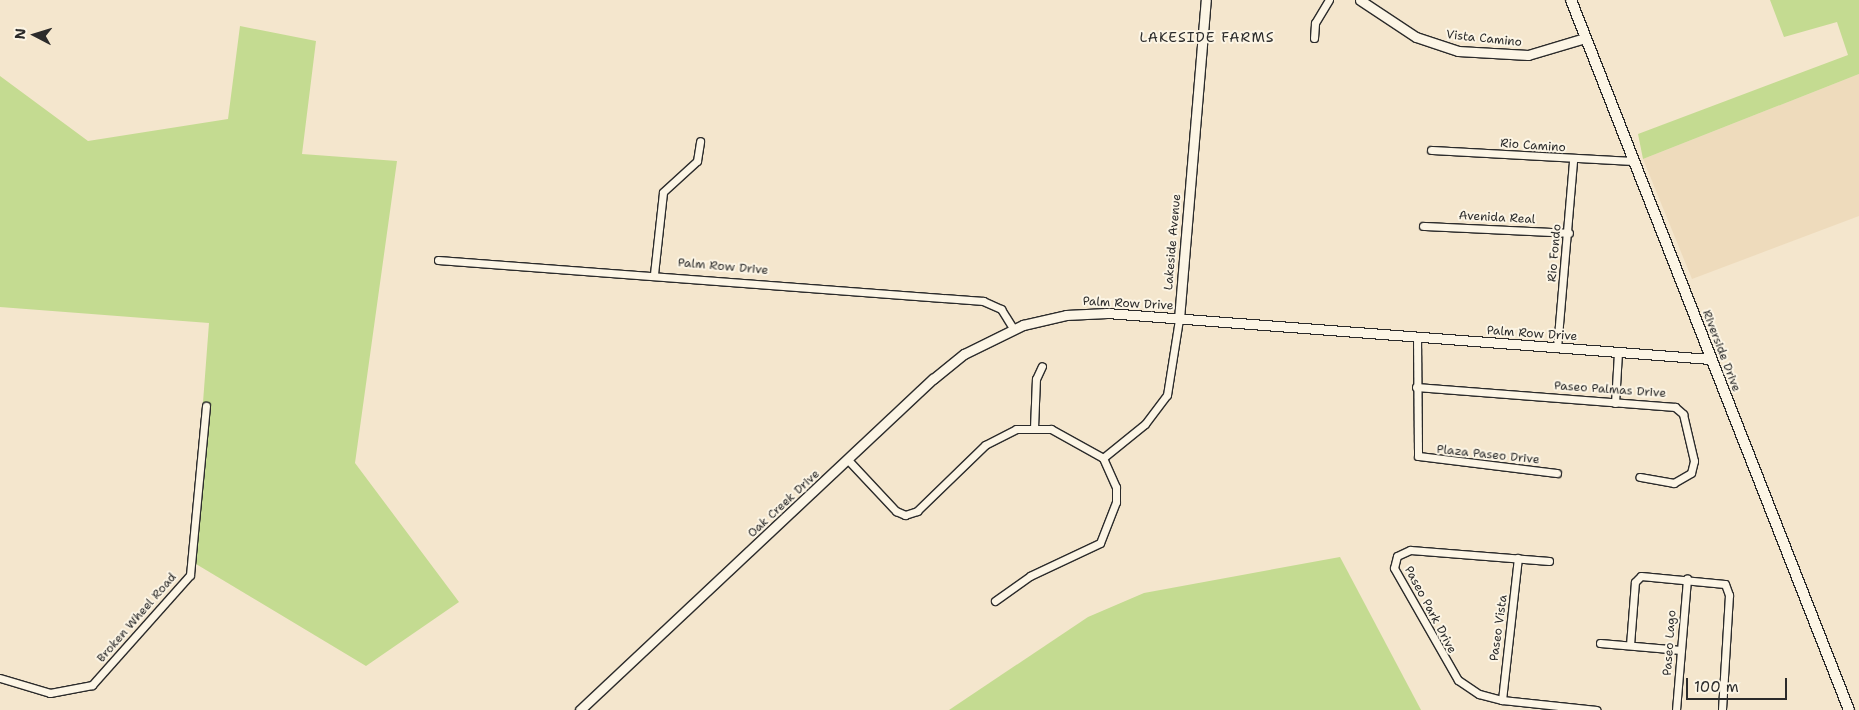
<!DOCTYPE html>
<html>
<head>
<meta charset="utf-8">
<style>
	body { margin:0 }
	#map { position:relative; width:1859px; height:710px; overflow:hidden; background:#f4e6cd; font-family:"Shantell Sans",sans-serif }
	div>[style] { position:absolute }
	.built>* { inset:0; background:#eedbbc }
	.green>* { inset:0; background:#c4db91 }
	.roads { filter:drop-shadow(1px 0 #2b2b2b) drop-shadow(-1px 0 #2b2b2b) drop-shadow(0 1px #2b2b2b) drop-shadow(0 -1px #2b2b2b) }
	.minor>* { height:7px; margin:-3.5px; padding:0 3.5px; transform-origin:3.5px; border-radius:3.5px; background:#fcf5e5 }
	.tertiary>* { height:9px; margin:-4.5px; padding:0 4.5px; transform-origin:4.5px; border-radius:4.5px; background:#fcf5e5 }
	.secondary>* { height:10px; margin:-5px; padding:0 5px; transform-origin:5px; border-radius:5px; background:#fcf5e5 }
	span { translate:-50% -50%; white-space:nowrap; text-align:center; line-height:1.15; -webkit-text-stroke:4px #fcf5e5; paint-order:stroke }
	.street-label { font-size:12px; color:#2b2b2b }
	.neighbourhood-label { font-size:14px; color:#2b2b2b; letter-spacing:1px }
	.north { position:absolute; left:10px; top:10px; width:50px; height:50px; -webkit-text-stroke:4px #fcf5e5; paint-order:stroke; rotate:275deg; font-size:14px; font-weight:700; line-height:20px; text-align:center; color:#2b2b2b }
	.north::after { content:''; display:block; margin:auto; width:18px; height:22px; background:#2b2b2b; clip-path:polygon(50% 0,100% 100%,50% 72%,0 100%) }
	.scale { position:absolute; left:1686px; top:678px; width:101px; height:22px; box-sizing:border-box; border:2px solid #2b2b2b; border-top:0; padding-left:6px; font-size:15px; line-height:18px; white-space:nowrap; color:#2b2b2b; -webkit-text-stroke:4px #fcf5e5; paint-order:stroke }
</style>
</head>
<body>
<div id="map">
	<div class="built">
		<div style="clip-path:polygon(1859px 74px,1859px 216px,1692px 279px,1643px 159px)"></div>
	</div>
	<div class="green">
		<div style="clip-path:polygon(1770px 0,1859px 0,1859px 74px,1643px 159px,1638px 134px,1848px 55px,1837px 22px,1784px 37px)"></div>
		<div style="clip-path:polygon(240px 26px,316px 41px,302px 154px,397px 161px,355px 463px,459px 602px,366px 666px,191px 561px,209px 323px,0 307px,0 76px,88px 141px,228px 119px)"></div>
		<div style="clip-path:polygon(1340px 557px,1421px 710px,949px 710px,1088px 617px,1144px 593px)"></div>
	</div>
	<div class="roads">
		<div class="minor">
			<div style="left:1314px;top:38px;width:15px;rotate:-86deg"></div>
			<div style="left:1315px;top:23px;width:27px;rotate:-59deg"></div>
			<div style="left:1431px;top:150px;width:203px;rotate:3.1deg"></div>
			<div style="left:1423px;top:226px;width:146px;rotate:2.7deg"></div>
			<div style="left:438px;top:260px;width:547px;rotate:4.3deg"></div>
			<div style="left:983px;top:301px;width:20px;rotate:24deg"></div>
			<div style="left:1001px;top:309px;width:22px;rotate:58deg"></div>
			<div style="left:654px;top:274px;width:82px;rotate:-83.7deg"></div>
			<div style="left:663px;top:192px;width:46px;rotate:-42.4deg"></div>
			<div style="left:697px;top:161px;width:20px;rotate:-81deg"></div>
			<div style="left:1417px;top:337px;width:119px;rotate:89.5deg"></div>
			<div style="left:1418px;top:456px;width:140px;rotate:7deg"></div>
			<div style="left:1557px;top:348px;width:189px;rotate:-85.1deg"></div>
			<div style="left:1416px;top:387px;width:260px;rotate:4.4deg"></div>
			<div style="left:1675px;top:407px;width:11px;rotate:41deg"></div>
			<div style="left:1683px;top:414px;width:48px;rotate:76.8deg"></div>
			<div style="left:1694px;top:461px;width:12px;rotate:104deg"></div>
			<div style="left:1691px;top:473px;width:20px;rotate:150deg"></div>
			<div style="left:1674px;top:483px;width:35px;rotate:-170deg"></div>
			<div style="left:1615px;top:403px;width:50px;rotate:-86.6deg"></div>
			<div style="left:1034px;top:428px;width:49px;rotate:-87.7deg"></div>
			<div style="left:1036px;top:379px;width:14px;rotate:-65deg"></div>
			<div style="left:1103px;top:458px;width:54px;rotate:-39deg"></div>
			<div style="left:1145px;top:424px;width:36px;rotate:-53deg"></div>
			<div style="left:1167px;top:395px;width:77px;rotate:-81deg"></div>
			<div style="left:849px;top:461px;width:69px;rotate:46.8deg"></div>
			<div style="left:896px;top:511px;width:10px;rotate:24deg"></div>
			<div style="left:905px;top:515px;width:13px;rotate:-18deg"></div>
			<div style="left:917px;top:511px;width:95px;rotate:-44.1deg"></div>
			<div style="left:985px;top:445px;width:35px;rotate:-27deg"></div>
			<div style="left:1016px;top:429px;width:35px"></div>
			<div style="left:1051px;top:429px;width:60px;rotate:29.1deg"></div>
			<div style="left:1103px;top:458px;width:32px;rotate:66deg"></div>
			<div style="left:1116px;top:487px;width:15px;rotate:90deg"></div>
			<div style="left:1116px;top:502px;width:44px;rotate:111.3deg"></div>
			<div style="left:1100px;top:543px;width:77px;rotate:154.8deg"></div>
			<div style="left:1030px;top:576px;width:43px;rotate:144.5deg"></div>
			<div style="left:1549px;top:561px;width:139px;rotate:-175.5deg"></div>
			<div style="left:1410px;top:550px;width:14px;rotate:155deg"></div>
			<div style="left:1397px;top:556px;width:12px;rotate:104deg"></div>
			<div style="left:1394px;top:568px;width:129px;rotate:60.3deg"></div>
			<div style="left:1458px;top:680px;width:25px;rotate:34deg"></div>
			<div style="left:1479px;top:694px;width:24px;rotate:15deg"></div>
			<div style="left:1502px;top:700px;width:95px;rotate:6.1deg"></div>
			<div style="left:1600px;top:643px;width:81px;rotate:4.9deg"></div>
			<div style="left:1630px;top:645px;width:63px;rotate:-85.5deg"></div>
			<div style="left:1635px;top:582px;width:8px;rotate:-45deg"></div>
			<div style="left:1641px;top:576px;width:84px;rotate:5.4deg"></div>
			<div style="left:1725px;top:584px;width:12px;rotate:70deg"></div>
			<div style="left:1729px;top:595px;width:115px;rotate:93.5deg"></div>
			<div style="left:0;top:678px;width:52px;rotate:16.7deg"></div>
			<div style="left:50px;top:693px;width:43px;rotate:-10.8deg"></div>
			<div style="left:92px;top:685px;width:147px;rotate:-48.3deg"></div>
			<div style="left:190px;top:575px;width:170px;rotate:-84.6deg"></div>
			<div style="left:1502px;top:700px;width:143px;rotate:-83.6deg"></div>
			<div style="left:1676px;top:710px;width:132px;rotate:-85.2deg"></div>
		</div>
		<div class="tertiary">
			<div style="left:1360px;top:0;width:67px;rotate:33.5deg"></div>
			<div style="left:1416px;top:37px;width:44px;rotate:18.4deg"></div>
			<div style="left:1458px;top:51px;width:70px;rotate:3.3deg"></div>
			<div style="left:1528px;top:55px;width:59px;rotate:-16.6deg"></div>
			<div style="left:1179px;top:319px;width:320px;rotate:-85.2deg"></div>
			<div style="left:580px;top:710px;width:484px;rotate:-43.2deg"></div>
			<div style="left:933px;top:379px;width:40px;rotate:-39deg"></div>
			<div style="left:964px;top:354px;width:66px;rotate:-26.2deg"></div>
			<div style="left:1023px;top:325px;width:44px;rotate:-13.1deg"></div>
			<div style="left:1066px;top:315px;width:41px;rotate:-2.8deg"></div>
			<div style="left:1107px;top:313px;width:605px;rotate:4.36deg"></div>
		</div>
		<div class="secondary">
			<div style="left:1571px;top:0;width:762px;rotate:68.62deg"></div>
		</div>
	</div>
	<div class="street-label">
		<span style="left:1484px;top:39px;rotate:6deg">Vista Camino</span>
		<span style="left:1533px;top:146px;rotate:4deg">Rio Camino</span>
		<span style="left:1497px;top:218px;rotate:3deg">Avenida Real</span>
		<span style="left:1173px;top:242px;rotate:-85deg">Lakeside Avenue</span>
		<span style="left:1555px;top:253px;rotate:-85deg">Rio Fondo</span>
		<span style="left:723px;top:267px;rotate:5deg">Palm Row Drive</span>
		<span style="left:1128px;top:304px;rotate:3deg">Palm Row Drive</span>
		<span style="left:1532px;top:334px;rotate:4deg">Palm Row Drive</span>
		<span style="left:1721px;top:351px;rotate:69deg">Riverside Drive</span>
		<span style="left:1610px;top:390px;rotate:4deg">Paseo Palmas Drive</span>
		<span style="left:1488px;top:455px;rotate:6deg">Plaza Paseo Drive</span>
		<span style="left:784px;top:504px;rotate:-43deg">Oak Creek Drive</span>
		<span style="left:1430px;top:610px;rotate:62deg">Paseo Park Drive</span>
		<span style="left:137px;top:618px;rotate:-49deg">Broken Wheel Road</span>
		<span style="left:1499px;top:628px;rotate:-82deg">Paseo Vista</span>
		<span style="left:1670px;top:643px;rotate:-86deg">Paseo Lago</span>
	</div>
	<div class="neighbourhood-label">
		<span style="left:1207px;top:37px">LAKESIDE FARMS</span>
	</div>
	<div class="north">N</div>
	<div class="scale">100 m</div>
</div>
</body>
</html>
